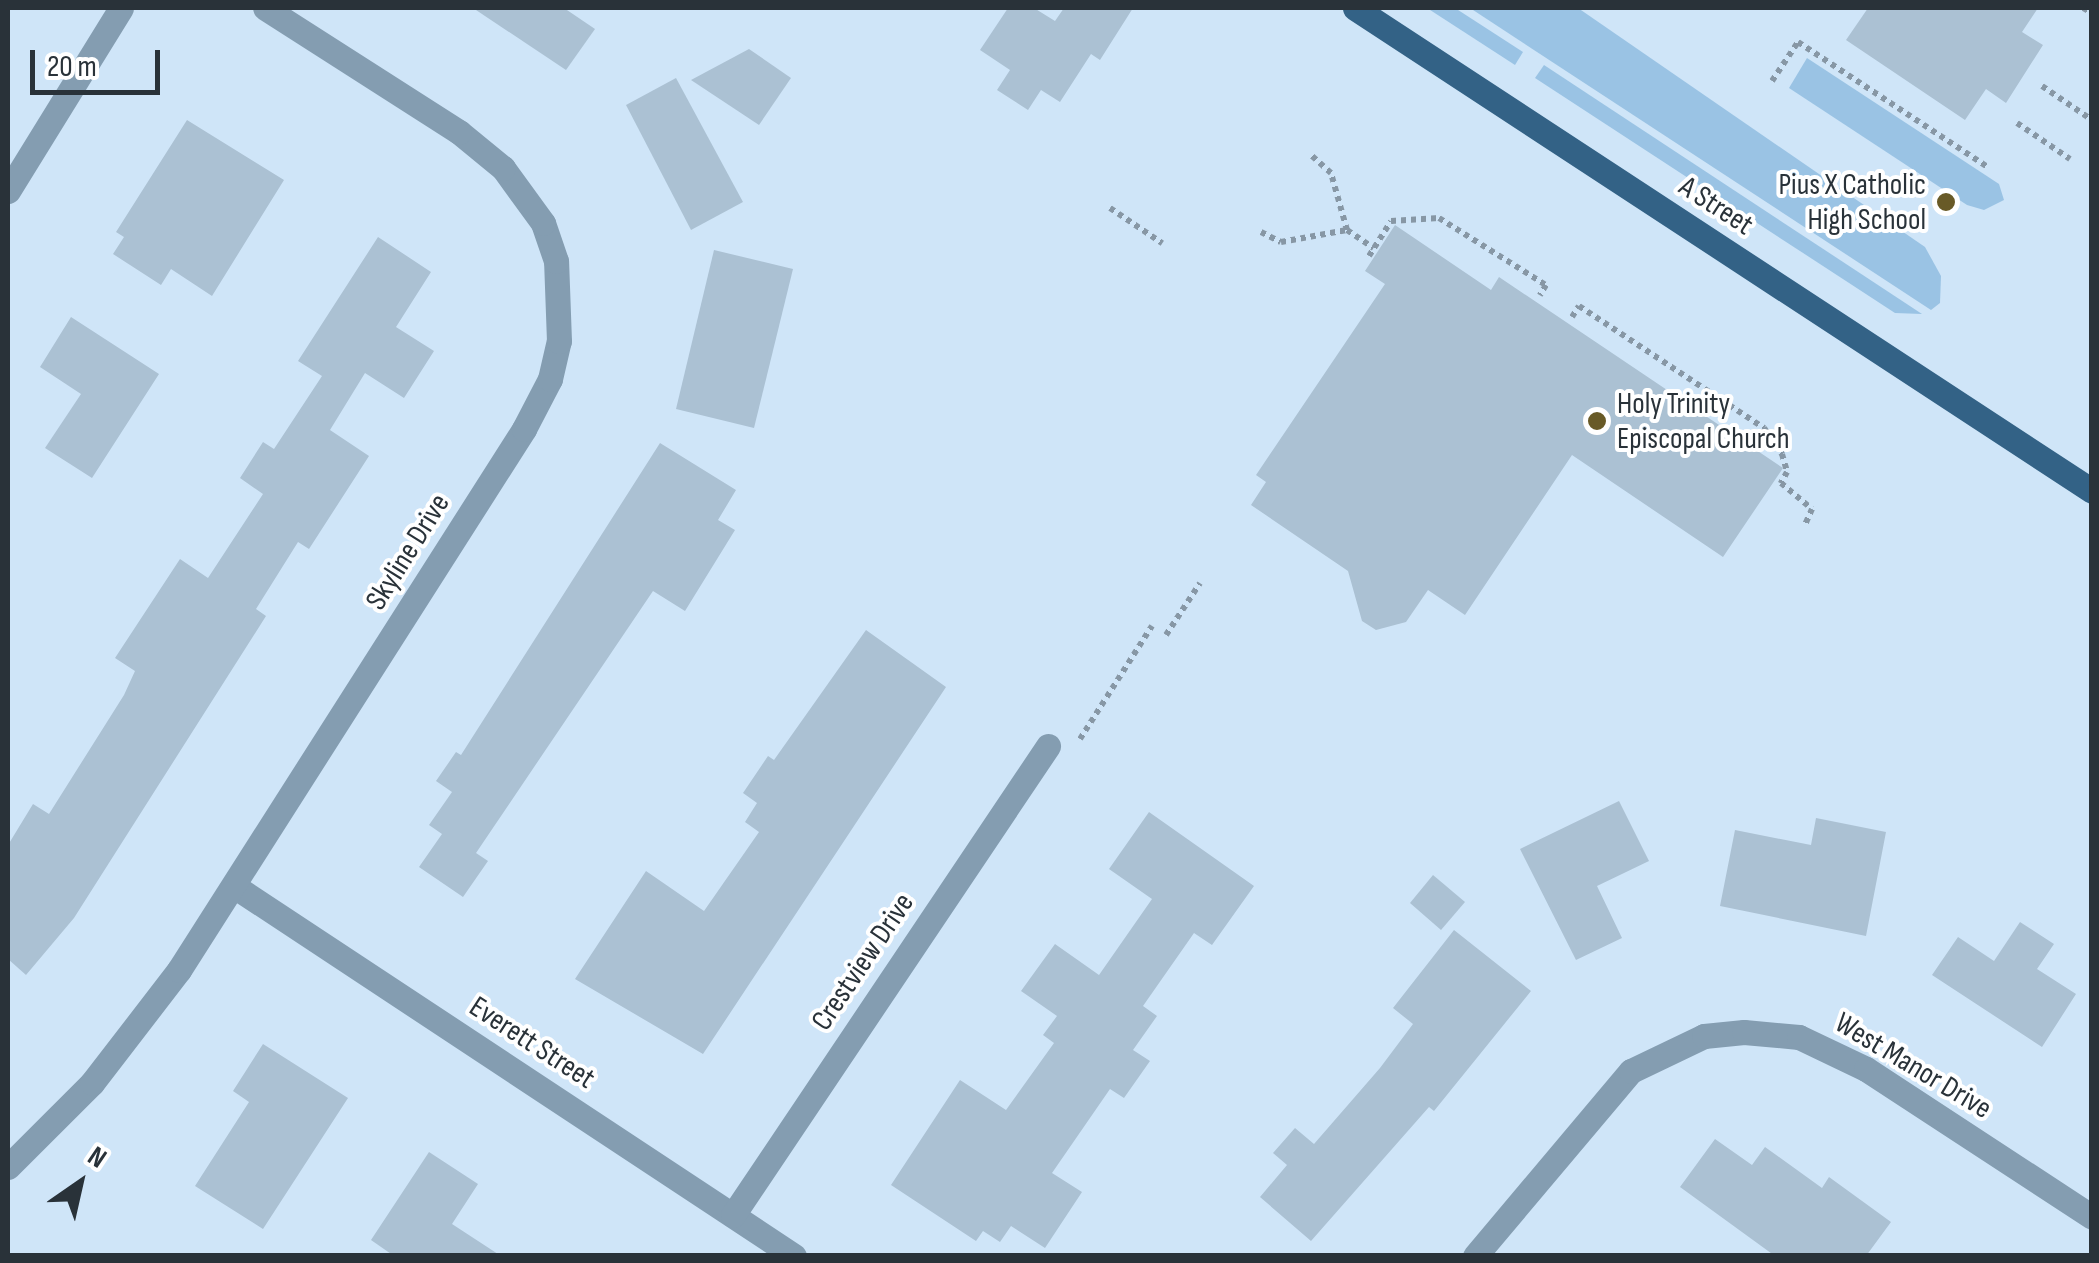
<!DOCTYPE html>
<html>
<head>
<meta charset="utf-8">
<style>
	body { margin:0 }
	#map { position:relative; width:2099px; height:1263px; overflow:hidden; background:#cfe5f8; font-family:"Sofia Sans Condensed",sans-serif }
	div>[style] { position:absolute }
	.green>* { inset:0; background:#9ac3e4 }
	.building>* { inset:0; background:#abc1d3 }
	.path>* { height:6px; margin-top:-3px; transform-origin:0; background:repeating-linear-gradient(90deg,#8797a5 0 5px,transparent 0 10px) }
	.minor>* { height:25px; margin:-12.5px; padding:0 12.5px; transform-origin:12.5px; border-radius:12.5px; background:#849db1 }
	.major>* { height:25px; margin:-12.5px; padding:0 12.5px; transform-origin:12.5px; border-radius:12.5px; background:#336286 }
	.dots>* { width:28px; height:28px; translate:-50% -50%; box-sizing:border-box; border:5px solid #fff; border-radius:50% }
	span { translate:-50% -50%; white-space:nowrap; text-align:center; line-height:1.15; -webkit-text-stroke:8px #fff; paint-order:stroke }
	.poi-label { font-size:30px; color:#293239 }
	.right { translate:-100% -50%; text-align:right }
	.left { translate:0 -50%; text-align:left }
	.street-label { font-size:30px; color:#293239 }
	.frame { position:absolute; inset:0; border:10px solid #293239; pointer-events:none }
	.north { position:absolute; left:30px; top:1133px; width:100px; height:100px; -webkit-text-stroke:8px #fff; paint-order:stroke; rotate:34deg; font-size:28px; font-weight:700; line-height:40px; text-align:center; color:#293239 }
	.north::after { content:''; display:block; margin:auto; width:35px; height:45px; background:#293239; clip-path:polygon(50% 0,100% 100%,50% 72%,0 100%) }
	.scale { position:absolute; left:30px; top:50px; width:130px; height:45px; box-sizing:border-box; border:5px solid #293239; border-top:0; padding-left:12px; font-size:30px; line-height:35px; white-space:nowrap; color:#293239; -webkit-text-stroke:8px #fff; paint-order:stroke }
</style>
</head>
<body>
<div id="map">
	<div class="green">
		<div style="clip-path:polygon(1427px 8px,1455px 8px,1523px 52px,1515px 65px)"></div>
		<div style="clip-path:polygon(1470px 8px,1578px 8px,1925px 247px,1941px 276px,1940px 303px,1931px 310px)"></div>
		<div style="clip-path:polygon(1807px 58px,1999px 184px,2004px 200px,1984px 210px,1967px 205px,1789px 88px)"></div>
		<div style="clip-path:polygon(1544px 65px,1922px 314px,1895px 313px,1535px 78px)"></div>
	</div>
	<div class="building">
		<div style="clip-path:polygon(473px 8px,564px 8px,595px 29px,566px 70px)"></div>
		<div style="clip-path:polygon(1008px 8px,1034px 8px,1055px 21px,1064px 8px,1133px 8px,1100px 60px,1091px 54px,1060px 102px,1041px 90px,1028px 110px,997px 90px,1010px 70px,980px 50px)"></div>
		<div style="clip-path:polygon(1868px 8px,2038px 8px,2022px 32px,2043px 45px,2006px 103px,1986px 89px,1965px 120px,1846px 40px)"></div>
		<div style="clip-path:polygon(749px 49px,791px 78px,759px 125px,691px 80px)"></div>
		<div style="clip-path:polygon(676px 78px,743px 202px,691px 230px,626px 105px)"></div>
		<div style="clip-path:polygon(187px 120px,284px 180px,212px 296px,171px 269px,161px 285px,113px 254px,124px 237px,116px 232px)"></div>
		<div style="clip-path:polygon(1395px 225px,1491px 290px,1499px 277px,1783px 468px,1723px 557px,1572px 455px,1465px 615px,1428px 590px,1406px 622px,1376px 630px,1362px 621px,1348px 571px,1251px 505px,1266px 482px,1256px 475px,1385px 284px,1365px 271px)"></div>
		<div style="clip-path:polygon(378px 237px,431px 272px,396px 327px,434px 351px,404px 398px,365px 373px,330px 430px,369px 456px,309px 549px,298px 542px,256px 609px,266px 616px,74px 918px,26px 975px,8px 959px,8px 845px,33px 804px,49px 814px,124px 695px,135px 671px,115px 658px,180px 559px,208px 578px,263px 494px,240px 478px,263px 442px,274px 449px,322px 376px,298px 361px)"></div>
		<div style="clip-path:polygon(714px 250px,793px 269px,754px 428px,676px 409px)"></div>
		<div style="clip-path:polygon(71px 317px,159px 374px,92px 478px,45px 448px,81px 394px,40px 367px)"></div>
		<div style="clip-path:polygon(660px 443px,736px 490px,718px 520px,735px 530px,685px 611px,653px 591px,476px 853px,488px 861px,463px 897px,419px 867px,442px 834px,429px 825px,452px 792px,436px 781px,456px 752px,461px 755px)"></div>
		<div style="clip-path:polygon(866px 630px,946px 687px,703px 1054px,575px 979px,646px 871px,704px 911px,759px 832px,745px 822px,757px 803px,743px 793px,768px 756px,774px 760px)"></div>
		<div style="clip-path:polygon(1619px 801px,1649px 861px,1597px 886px,1622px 938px,1576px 960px,1520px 849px)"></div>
		<div style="clip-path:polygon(1149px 812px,1254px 886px,1212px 945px,1194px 933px,1143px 1006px,1157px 1016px,1133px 1050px,1150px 1061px,1124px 1098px,1110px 1089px,1052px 1173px,1082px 1192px,1045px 1248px,1011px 1226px,1000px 1242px,983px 1231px,976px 1241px,891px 1185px,960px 1080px,1006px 1110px,1054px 1043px,1043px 1035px,1057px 1016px,1021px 991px,1055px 944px,1099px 975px,1152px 899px,1109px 869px)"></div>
		<div style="clip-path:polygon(1816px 818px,1886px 832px,1866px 936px,1720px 906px,1735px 830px,1811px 845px)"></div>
		<div style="clip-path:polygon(1433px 875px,1465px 902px,1441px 930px,1410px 903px)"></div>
		<div style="clip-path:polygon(2020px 922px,2054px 944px,2037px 969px,2076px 994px,2042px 1047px,1932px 975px,1958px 937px,1994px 961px)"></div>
		<div style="clip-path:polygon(1454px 930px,1531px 991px,1434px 1111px,1429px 1107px,1311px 1241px,1260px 1197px,1287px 1165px,1273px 1153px,1295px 1128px,1314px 1144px,1380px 1068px,1413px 1024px,1393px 1008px)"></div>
		<div style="clip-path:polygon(263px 1044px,348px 1098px,263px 1229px,195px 1186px,249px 1102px,233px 1091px)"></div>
		<div style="clip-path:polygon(1715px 1139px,1752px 1165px,1765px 1147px,1822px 1188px,1829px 1177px,1891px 1222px,1866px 1256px,1775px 1256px,1680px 1187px)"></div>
		<div style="clip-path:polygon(429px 1152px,478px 1184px,452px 1224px,501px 1256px,394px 1256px,371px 1240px)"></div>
	</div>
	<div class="path">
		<div style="left:2083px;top:8px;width:10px;rotate:29deg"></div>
		<div style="left:1772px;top:81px;width:47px;rotate:-56.3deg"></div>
		<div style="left:1798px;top:42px;width:229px;rotate:33.4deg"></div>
		<div style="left:2042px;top:86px;width:60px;rotate:34.2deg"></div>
		<div style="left:2017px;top:123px;width:64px;rotate:34.2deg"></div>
		<div style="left:1110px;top:208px;width:63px;rotate:33.9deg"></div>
		<div style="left:1347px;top:230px;width:32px;rotate:34deg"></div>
		<div style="left:1261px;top:232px;width:22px;rotate:27deg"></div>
		<div style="left:1281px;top:242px;width:67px;rotate:-10.3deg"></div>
		<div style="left:1347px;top:230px;width:59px;rotate:-105.7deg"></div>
		<div style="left:1331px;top:173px;width:27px;rotate:-138deg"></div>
		<div style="left:1369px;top:256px;width:41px;rotate:-57.8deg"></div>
		<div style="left:1391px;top:221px;width:48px;rotate:-3.6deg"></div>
		<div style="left:1439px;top:218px;width:126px;rotate:32.1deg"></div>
		<div style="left:1546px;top:285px;width:12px;rotate:121deg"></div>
		<div style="left:1572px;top:317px;width:13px;rotate:-58deg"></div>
		<div style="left:1579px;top:306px;width:222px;rotate:33.4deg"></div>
		<div style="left:1764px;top:428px;width:32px;rotate:55deg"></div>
		<div style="left:1782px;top:454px;width:19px;rotate:74deg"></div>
		<div style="left:1787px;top:472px;width:13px;rotate:119deg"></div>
		<div style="left:1781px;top:483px;width:40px;rotate:40deg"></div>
		<div style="left:1812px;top:509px;width:17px;rotate:114deg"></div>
		<div style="left:1166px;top:635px;width:62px;rotate:-56.8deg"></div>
		<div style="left:1080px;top:739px;width:134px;rotate:-57.5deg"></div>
	</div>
	<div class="minor">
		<div style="left:8px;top:191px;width:215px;rotate:-58.3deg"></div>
		<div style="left:234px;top:886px;width:671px;rotate:33.45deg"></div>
		<div style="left:8px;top:1167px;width:119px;rotate:-45deg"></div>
		<div style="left:92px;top:1083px;width:143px;rotate:-52.4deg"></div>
		<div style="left:179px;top:970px;width:642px;rotate:-57.47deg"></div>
		<div style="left:524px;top:429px;width:56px;rotate:-62.5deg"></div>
		<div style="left:550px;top:379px;width:39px;rotate:-77deg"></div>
		<div style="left:559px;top:341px;width:80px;rotate:-92.1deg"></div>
		<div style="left:556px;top:261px;width:40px;rotate:-108.9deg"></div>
		<div style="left:543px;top:223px;width:68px;rotate:-126deg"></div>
		<div style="left:503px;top:168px;width:57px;rotate:-140.7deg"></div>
		<div style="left:459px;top:132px;width:230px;rotate:-147.4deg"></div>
		<div style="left:733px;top:1215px;width:565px;rotate:-56.11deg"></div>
		<div style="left:1475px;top:1256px;width:242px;rotate:-49.9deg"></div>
		<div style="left:1631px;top:1071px;width:81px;rotate:-25.6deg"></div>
		<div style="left:1704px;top:1036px;width:40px;rotate:-5.7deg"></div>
		<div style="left:1744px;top:1032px;width:55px;rotate:5.2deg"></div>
		<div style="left:1799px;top:1037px;width:74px;rotate:25.5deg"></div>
		<div style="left:1866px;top:1069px;width:270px;rotate:33.2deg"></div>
	</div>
	<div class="major">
		<div style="left:1355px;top:8px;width:881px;rotate:33.24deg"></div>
	</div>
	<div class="dots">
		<div style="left:1946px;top:202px;background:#685a27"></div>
		<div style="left:1597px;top:421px;background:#685a27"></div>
	</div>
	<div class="poi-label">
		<span class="right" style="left:1926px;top:202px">Pius X Catholic<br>High School</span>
		<span class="left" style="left:1617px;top:421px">Holy Trinity<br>Episcopal Church</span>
	</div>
	<div class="street-label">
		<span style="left:1716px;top:206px;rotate:33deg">A Street</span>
		<span style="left:408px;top:552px;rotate:-58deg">Skyline Drive</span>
		<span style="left:863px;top:962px;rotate:-56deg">Crestview Drive</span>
		<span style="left:532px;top:1043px;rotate:33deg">Everett Street</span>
		<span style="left:1913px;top:1066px;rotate:31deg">West Manor Drive</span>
	</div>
	<div class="frame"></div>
	<div class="north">N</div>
	<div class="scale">20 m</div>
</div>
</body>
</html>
